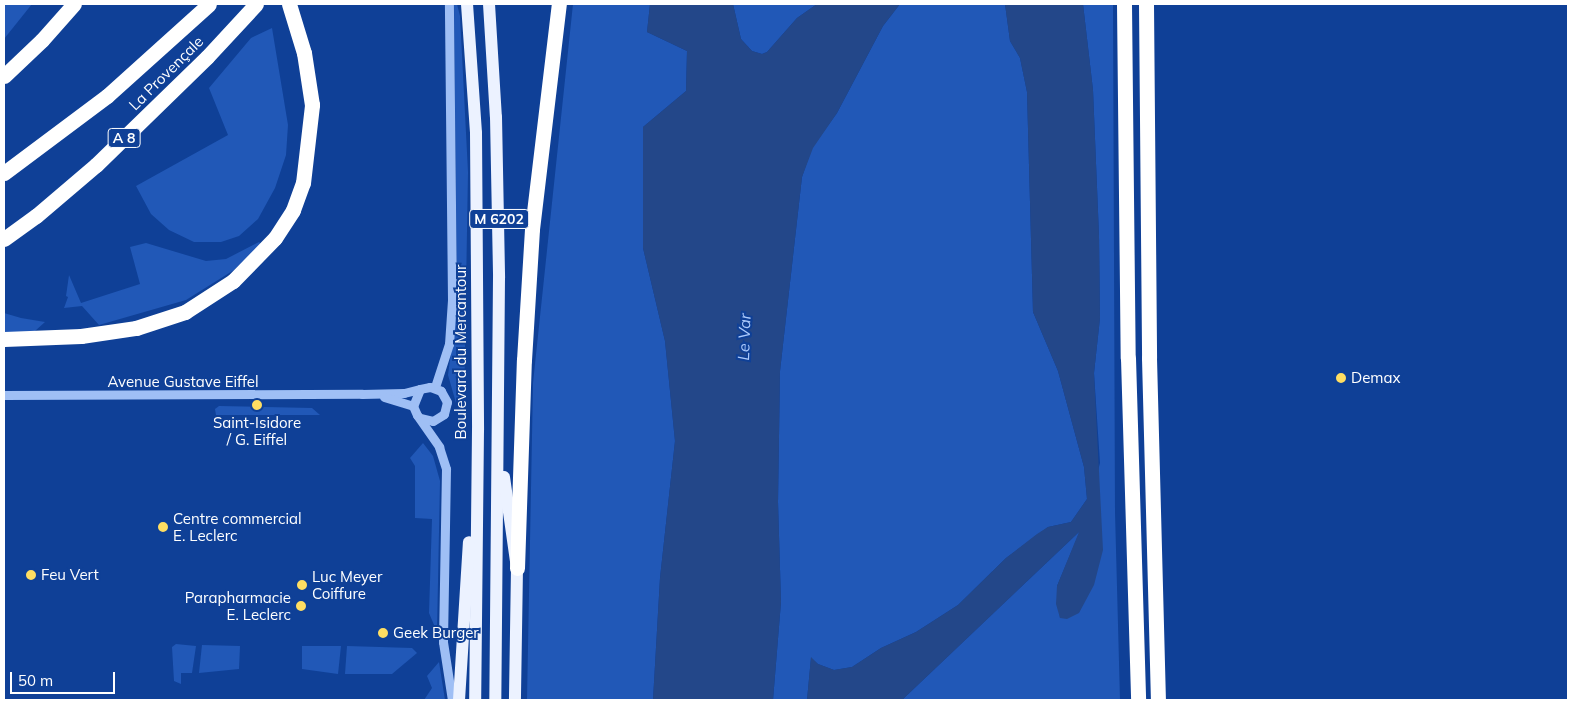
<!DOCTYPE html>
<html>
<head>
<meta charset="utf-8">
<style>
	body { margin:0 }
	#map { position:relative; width:1572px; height:704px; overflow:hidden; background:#0f4097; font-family:Mulish,sans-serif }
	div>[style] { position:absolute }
	.green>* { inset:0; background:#2158b7 }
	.water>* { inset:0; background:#234789 }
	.minor>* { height:9px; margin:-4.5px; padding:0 4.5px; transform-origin:4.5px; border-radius:4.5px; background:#9fbff5 }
	.major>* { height:12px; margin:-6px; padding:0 6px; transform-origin:6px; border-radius:6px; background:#ecf2ff }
	.highway>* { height:15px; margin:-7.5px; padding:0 7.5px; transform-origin:7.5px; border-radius:7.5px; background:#fff }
	.dots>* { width:14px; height:14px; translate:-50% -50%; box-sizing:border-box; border:2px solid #0f4097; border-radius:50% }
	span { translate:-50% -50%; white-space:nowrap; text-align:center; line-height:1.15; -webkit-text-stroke:4px #0f4097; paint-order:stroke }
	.shield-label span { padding:1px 4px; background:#0f4097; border:1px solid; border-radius:4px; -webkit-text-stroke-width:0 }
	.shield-label { font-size:14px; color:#fff; font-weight:700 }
	.street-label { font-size:15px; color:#fff }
	.poi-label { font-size:15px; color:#fff }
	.left { translate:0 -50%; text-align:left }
	.right { translate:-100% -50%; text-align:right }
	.water-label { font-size:16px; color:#abc9fb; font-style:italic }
	.frame { position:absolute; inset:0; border:5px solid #fff; pointer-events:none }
	.scale { position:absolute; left:10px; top:672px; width:105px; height:22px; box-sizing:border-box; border:2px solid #fff; border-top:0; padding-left:6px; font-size:15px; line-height:18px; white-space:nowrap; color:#fff; -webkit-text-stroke:4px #0f4097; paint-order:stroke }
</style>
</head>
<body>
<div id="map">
	<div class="green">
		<div style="clip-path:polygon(4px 4px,32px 4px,4px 39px)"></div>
		<div style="clip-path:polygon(454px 4px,457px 4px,460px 16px,468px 172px,464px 408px,458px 410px,448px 375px,457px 305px)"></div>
		<div style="clip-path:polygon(573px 4px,650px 4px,647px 32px,687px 51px,686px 91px,643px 127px,643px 248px,665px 341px,675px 441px,660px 578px,653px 700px,527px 700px,533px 383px)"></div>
		<div style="clip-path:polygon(733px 4px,817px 4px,797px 18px,767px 52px,762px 54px,752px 51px,741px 39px)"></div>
		<div style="clip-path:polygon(900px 4px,1005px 4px,1010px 41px,1020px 58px,1027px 92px,1033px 312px,1058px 371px,1084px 467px,1087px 499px,1071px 522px,1048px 527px,1006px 558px,958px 605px,916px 632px,881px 648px,852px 667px,834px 670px,818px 664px,811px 658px,807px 700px,773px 700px,781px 602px,778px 502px,780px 371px,802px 177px,812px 148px,837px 113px,883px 26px)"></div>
		<div style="clip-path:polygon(1083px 4px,1113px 4px,1115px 512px,1120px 700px,902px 700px,1080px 531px,1057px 586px,1060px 618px,1100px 463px,1094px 373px,1100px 318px,1099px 236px,1093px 90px)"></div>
		<div style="clip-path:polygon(272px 28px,288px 125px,286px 155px,275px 188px,258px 219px,239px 236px,221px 242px,194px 242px,169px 230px,151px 214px,136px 186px,228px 135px,209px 88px,251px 38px)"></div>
		<div style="clip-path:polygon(259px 242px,261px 244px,234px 270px,186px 300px,99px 325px,82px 306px,64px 308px,68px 297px,66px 296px,69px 275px,81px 303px,140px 284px,130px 247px,146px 243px,206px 261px,226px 259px)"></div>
		<div style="clip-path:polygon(4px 313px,21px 318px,45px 322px,35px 331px,4px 334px)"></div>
		<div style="clip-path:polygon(219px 406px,312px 408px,320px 415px,216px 415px,215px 409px)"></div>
		<div style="clip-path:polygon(423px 443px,433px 456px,440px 481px,437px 632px,429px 613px,432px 519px,415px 518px,415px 466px,410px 458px)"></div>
		<div style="clip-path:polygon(176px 644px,196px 646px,192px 673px,181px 673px,181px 684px,174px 681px,172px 647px)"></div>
		<div style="clip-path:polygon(202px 645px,240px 646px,239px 669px,199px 673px)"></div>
		<div style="clip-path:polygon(302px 646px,341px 646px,338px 674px,302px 669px)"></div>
		<div style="clip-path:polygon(347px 646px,412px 648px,417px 653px,392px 674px,345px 674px)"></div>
		<div style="clip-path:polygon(439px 662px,445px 700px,424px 700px,432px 688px,427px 676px)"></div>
	</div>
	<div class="water">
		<div style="clip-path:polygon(650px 4px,733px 4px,741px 39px,752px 51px,762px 54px,767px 52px,797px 18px,817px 4px,900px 4px,883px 26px,837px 113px,813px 148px,802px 177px,780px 371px,778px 502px,781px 602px,773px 700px,653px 700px,660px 578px,675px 441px,665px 341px,643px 248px,643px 127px,686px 91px,687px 51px,647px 32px)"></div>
		<div style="clip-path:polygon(1005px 4px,1083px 4px,1093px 90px,1099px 236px,1100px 318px,1094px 373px,1103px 550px,1094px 585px,1079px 613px,1067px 619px,1060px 618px,1056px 604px,1057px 586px,1079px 532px,902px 700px,807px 700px,811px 657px,818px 664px,834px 670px,852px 667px,881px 648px,916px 632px,958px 605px,1006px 558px,1037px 534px,1048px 527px,1071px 522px,1087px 499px,1084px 467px,1058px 371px,1033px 312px,1027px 92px,1020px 58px,1010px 41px)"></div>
	</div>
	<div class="minor">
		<div style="left:435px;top:387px;width:45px;rotate:-72deg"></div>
		<div style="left:449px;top:344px;width:44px;rotate:-86.1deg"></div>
		<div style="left:452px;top:300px;width:296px;rotate:-90.6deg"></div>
		<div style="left:4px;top:395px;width:358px;rotate:-0.2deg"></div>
		<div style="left:362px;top:394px;width:42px;rotate:-1.4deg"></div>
		<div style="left:404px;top:393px;width:16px;rotate:-14deg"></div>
		<div style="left:384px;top:397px;width:30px;rotate:17deg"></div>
		<div style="left:420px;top:418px;width:13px;rotate:13deg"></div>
		<div style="left:433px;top:421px;width:13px;rotate:-32deg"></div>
		<div style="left:444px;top:414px;width:12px;rotate:-76deg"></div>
		<div style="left:447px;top:402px;width:13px;rotate:-119deg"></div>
		<div style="left:441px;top:391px;width:12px;rotate:-160deg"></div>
		<div style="left:430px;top:387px;width:10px;rotate:169deg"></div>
		<div style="left:420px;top:389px;width:18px;rotate:112deg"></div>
		<div style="left:413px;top:406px;width:10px;rotate:66deg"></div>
		<div style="left:417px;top:415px;width:39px;rotate:55deg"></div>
		<div style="left:439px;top:447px;width:23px;rotate:72deg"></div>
		<div style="left:446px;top:469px;width:173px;rotate:91deg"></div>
		<div style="left:443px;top:642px;width:59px;rotate:81.2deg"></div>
	</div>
	<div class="major">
		<div style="left:467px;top:4px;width:129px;rotate:86deg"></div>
		<div style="left:476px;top:133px;width:297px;rotate:89.6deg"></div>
		<div style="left:478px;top:430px;width:270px;rotate:90.6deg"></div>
		<div style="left:489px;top:4px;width:113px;rotate:86.5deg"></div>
		<div style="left:496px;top:117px;width:161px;rotate:88.9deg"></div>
		<div style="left:499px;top:278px;width:422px;rotate:90.5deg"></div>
		<div style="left:504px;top:477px;width:92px;rotate:81.9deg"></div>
		<div style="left:517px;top:568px;width:132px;rotate:90.9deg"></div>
		<div style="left:459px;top:700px;width:158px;rotate:-86.4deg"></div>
	</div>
	<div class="highway">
		<div style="left:1124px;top:4px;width:354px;rotate:89.4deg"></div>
		<div style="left:1128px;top:358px;width:342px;rotate:88.3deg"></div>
		<div style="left:1146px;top:4px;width:354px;rotate:89.5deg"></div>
		<div style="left:1149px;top:358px;width:342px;rotate:88.5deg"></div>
		<div style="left:4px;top:76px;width:52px;rotate:-43.5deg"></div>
		<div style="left:42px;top:40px;width:48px;rotate:-48.4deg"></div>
		<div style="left:4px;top:173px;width:129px;rotate:-36.8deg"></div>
		<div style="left:107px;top:96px;width:137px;rotate:-42deg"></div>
		<div style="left:4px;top:239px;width:39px;rotate:-36deg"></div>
		<div style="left:36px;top:216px;width:79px;rotate:-40.4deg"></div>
		<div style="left:96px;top:165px;width:155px;rotate:-44.2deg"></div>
		<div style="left:207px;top:57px;width:72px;rotate:-47.2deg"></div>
		<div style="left:4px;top:339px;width:77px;rotate:-2.2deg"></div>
		<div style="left:81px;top:336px;width:56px;rotate:-8.3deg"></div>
		<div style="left:136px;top:328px;width:52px;rotate:-18.1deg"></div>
		<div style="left:185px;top:312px;width:57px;rotate:-32.9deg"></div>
		<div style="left:233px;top:281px;width:60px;rotate:-45.7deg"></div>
		<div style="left:275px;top:238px;width:33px;rotate:-57deg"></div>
		<div style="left:293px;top:210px;width:29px;rotate:-70deg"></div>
		<div style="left:303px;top:183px;width:79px;rotate:-83.4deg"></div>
		<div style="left:312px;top:105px;width:53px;rotate:-98.7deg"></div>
		<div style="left:304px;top:53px;width:51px;rotate:-107deg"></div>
		<div style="left:517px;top:568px;width:208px;rotate:-88.1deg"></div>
		<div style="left:524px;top:360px;width:131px;rotate:-86.5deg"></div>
		<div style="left:532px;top:229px;width:227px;rotate:-83.2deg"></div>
	</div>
	<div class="dots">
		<div style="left:1341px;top:378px;background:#ffde62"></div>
		<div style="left:257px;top:405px;background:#ffde62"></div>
		<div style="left:163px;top:527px;background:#ffde62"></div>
		<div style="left:31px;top:575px;background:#ffde62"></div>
		<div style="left:302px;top:585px;background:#ffde62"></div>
		<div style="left:301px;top:606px;background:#ffde62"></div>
		<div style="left:383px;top:633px;background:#ffde62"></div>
	</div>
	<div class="shield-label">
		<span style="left:124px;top:138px">A 8</span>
		<span style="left:499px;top:219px">M 6202</span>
	</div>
	<div class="street-label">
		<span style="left:166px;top:73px;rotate:-45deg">La Provençale</span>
		<span style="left:461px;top:352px;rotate:-90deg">Boulevard du Mercantour</span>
		<span style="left:183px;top:382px">Avenue Gustave Eiffel</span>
	</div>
	<div class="poi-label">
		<span class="left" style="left:1351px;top:378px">Demax</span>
		<span style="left:257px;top:431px">Saint-Isidore<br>/ G. Eiffel</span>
		<span class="left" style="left:173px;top:527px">Centre commercial<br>E. Leclerc</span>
		<span class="left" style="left:41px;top:575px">Feu Vert</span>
		<span class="left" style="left:312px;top:585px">Luc Meyer<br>Coiffure</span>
		<span class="right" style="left:291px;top:606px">Parapharmacie<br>E. Leclerc</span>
		<span class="left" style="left:393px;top:633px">Geek Burger</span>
	</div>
	<div class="water-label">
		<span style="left:744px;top:337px;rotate:-88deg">Le Var</span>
	</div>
	<div class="frame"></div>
	<div class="scale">50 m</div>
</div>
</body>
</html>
